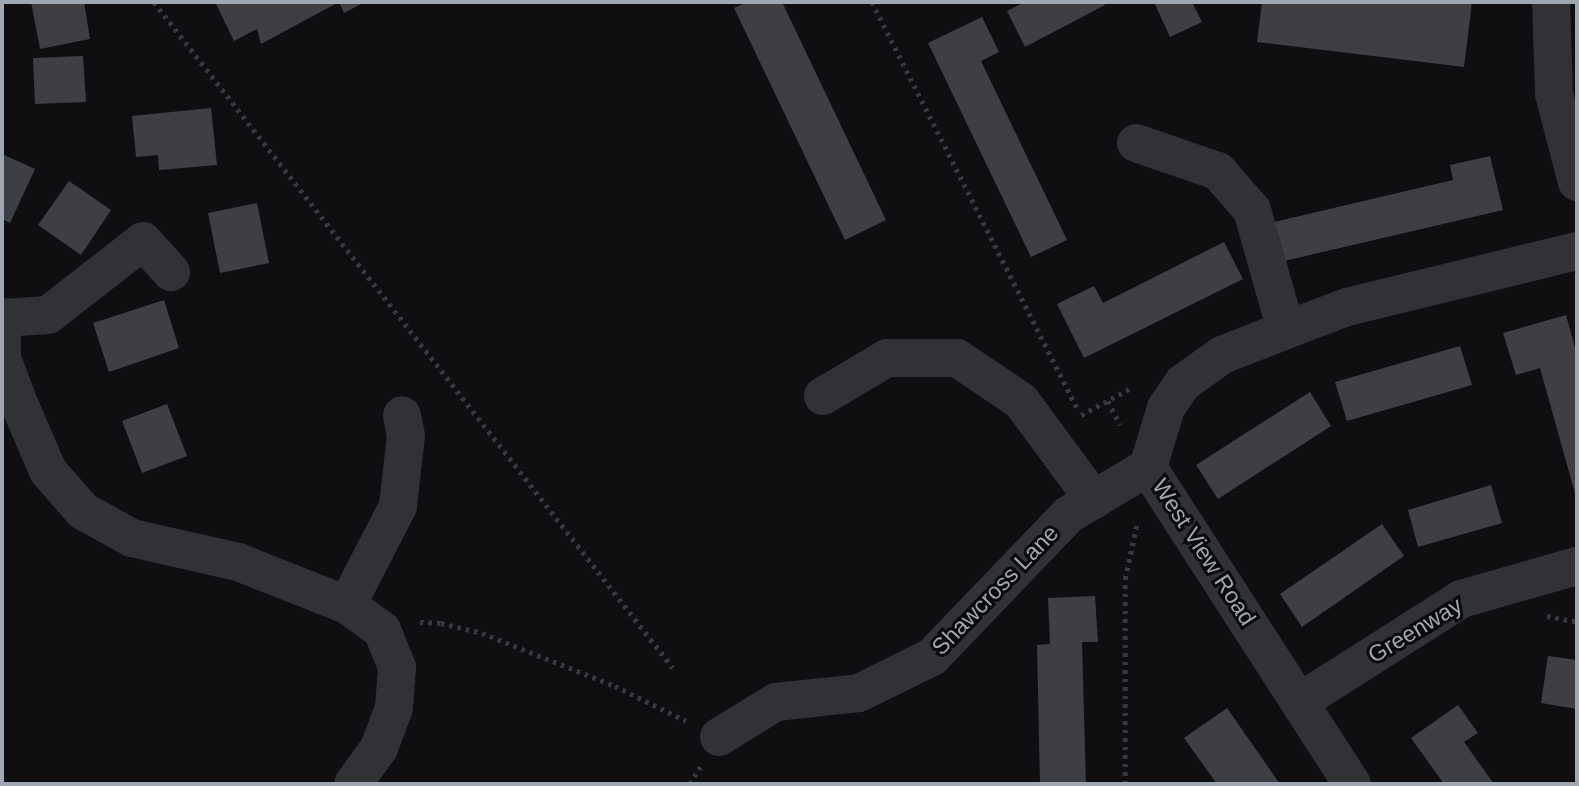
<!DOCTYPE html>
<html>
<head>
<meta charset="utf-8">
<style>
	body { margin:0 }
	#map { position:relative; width:1579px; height:786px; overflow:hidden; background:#0f0f11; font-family:Helvetica,sans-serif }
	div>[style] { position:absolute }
	.building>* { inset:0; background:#3e3f44 }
	.path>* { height:4.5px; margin-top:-2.25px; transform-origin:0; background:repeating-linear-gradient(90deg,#37393d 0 3.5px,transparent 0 8.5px) }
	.minor>* { height:38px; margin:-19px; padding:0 19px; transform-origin:19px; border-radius:19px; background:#303236 }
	span { translate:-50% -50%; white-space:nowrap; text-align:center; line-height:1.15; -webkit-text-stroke:6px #0a0a0c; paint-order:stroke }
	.street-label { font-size:23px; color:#a1a7b1 }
	.frame { position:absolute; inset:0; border:4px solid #a1a7b1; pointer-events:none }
</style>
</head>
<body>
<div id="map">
	<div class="building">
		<div style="clip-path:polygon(31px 2px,84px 2px,90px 39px,40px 49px)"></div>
		<div style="clip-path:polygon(215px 2px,365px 2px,344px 13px,339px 2px,261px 44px,257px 29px,234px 41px)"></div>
		<div style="clip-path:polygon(747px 2px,782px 2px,886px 220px,845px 240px,734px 8px)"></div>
		<div style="clip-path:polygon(1025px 2px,1103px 2px,1105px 5px,1025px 47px,1007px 11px)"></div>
		<div style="clip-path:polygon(1154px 2px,1192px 2px,1202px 22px,1170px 37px)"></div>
		<div style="clip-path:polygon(1262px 2px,1472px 2px,1464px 67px,1257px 42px)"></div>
		<div style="clip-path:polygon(982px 17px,999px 52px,981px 61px,1067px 240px,1031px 257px,928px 43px)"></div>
		<div style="clip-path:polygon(83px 56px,86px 102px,35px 104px,33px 58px)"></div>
		<div style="clip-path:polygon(211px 108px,217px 165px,159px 170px,158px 155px,136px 157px,132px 116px)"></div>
		<div style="clip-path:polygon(2px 154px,35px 169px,10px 223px,2px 219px)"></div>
		<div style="clip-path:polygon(1490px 156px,1503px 210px,1284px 261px,1274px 222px,1453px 180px,1450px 165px)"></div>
		<div style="clip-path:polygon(69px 181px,111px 210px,81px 255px,38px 225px)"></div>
		<div style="clip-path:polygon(257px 203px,269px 263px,220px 273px,208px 213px)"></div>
		<div style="clip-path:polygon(1224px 242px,1243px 279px,1084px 358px,1057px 304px,1094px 286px,1103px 303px)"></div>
		<div style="clip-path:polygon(164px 300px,179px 348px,109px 372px,93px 323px)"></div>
		<div style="clip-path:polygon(1566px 315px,1577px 355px,1576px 497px,1540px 368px,1516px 375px,1503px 333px)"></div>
		<div style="clip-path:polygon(1460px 346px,1472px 385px,1347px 421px,1335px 382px)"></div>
		<div style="clip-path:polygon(1310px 392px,1331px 426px,1218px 499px,1196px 465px)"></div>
		<div style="clip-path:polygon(167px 404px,187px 456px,142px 473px,122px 421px)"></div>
		<div style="clip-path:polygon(1491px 485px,1502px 523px,1418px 547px,1408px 510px)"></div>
		<div style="clip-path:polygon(1382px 524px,1404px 556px,1302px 627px,1280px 594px)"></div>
		<div style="clip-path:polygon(1095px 596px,1098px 642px,1082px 642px,1086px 784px,1040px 784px,1037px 645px,1050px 644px,1048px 598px)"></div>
		<div style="clip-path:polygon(1548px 656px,1577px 660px,1577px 709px,1541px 703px)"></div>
		<div style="clip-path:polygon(1458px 705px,1478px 733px,1464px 742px,1494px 784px,1444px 784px,1411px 738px)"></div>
		<div style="clip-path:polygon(1227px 708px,1280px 784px,1217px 784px,1184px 738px)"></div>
	</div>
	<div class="path">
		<div style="left:154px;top:2px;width:844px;rotate:52.07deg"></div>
		<div style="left:872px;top:2px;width:454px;rotate:63.2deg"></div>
		<div style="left:1108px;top:401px;width:27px;rotate:63deg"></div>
		<div style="left:1081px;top:415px;width:57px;rotate:-28.4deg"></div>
		<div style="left:1547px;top:616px;width:31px;rotate:11deg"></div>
		<div style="left:420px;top:622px;width:21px;rotate:3deg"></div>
		<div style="left:441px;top:623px;width:42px;rotate:13.7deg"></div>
		<div style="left:482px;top:633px;width:143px;rotate:21.7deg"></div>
		<div style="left:615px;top:686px;width:79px;rotate:26.2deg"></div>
		<div style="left:690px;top:784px;width:20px;rotate:-60deg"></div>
		<div style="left:1125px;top:784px;width:205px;rotate:-90deg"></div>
		<div style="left:1125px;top:579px;width:57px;rotate:-77.9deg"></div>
	</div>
	<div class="minor">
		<div style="left:1551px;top:2px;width:92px;rotate:88.1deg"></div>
		<div style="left:1554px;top:94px;width:91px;rotate:75.4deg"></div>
		<div style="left:1136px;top:143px;width:87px;rotate:18.9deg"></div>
		<div style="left:1218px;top:171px;width:52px;rotate:48.9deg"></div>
		<div style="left:1252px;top:210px;width:125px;rotate:74.2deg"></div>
		<div style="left:2px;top:317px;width:41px;rotate:90deg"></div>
		<div style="left:2px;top:358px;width:46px;rotate:69.6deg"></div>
		<div style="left:18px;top:401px;width:76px;rotate:66.8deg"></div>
		<div style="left:48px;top:471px;width:53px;rotate:48.8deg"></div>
		<div style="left:83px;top:511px;width:56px;rotate:28.9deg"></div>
		<div style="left:132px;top:538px;width:109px;rotate:12.8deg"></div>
		<div style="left:238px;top:562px;width:117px;rotate:21.5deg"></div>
		<div style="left:347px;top:605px;width:43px;rotate:35.5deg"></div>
		<div style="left:382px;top:630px;width:40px;rotate:68deg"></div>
		<div style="left:397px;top:667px;width:41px;rotate:94.2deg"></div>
		<div style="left:394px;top:708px;width:43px;rotate:110.6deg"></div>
		<div style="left:379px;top:748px;width:44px;rotate:125.8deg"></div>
		<div style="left:2px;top:318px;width:46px;rotate:-3.7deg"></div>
		<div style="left:48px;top:315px;width:120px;rotate:-37.9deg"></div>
		<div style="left:143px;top:241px;width:42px;rotate:47.9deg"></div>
		<div style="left:823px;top:396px;width:74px;rotate:-30.7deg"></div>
		<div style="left:887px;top:358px;width:70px"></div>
		<div style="left:957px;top:358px;width:77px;rotate:33.9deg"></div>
		<div style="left:1021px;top:401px;width:123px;rotate:53.6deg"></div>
		<div style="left:347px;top:605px;width:111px;rotate:-62.7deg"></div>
		<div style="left:398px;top:506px;width:70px;rotate:-83.5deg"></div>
		<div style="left:406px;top:436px;width:21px;rotate:-101deg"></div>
		<div style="left:1301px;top:701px;width:190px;rotate:-32.5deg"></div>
		<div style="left:1461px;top:599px;width:121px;rotate:-15.9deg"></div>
		<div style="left:719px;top:737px;width:67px;rotate:-31.6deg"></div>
		<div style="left:776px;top:702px;width:83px;rotate:-6.2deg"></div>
		<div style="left:859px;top:693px;width:81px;rotate:-26.3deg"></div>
		<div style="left:932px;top:657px;width:197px;rotate:-46.2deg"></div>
		<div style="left:1068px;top:515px;width:93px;rotate:-31deg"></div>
		<div style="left:1352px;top:784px;width:377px;rotate:-122.8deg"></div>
		<div style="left:1148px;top:467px;width:62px;rotate:-73deg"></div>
		<div style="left:1166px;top:408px;width:30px;rotate:-56deg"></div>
		<div style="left:1183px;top:383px;width:48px;rotate:-35.7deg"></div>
		<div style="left:1222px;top:355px;width:69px;rotate:-21.3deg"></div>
		<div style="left:1286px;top:330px;width:65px;rotate:-20.7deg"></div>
		<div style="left:1347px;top:307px;width:237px;rotate:-13.7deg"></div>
	</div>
	<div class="street-label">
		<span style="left:1204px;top:552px;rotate:57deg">West View Road</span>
		<span style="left:995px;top:590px;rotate:-46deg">Shawcross Lane</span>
		<span style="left:1415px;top:630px;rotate:-31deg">Greenway</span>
	</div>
	<div class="frame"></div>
</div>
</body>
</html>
